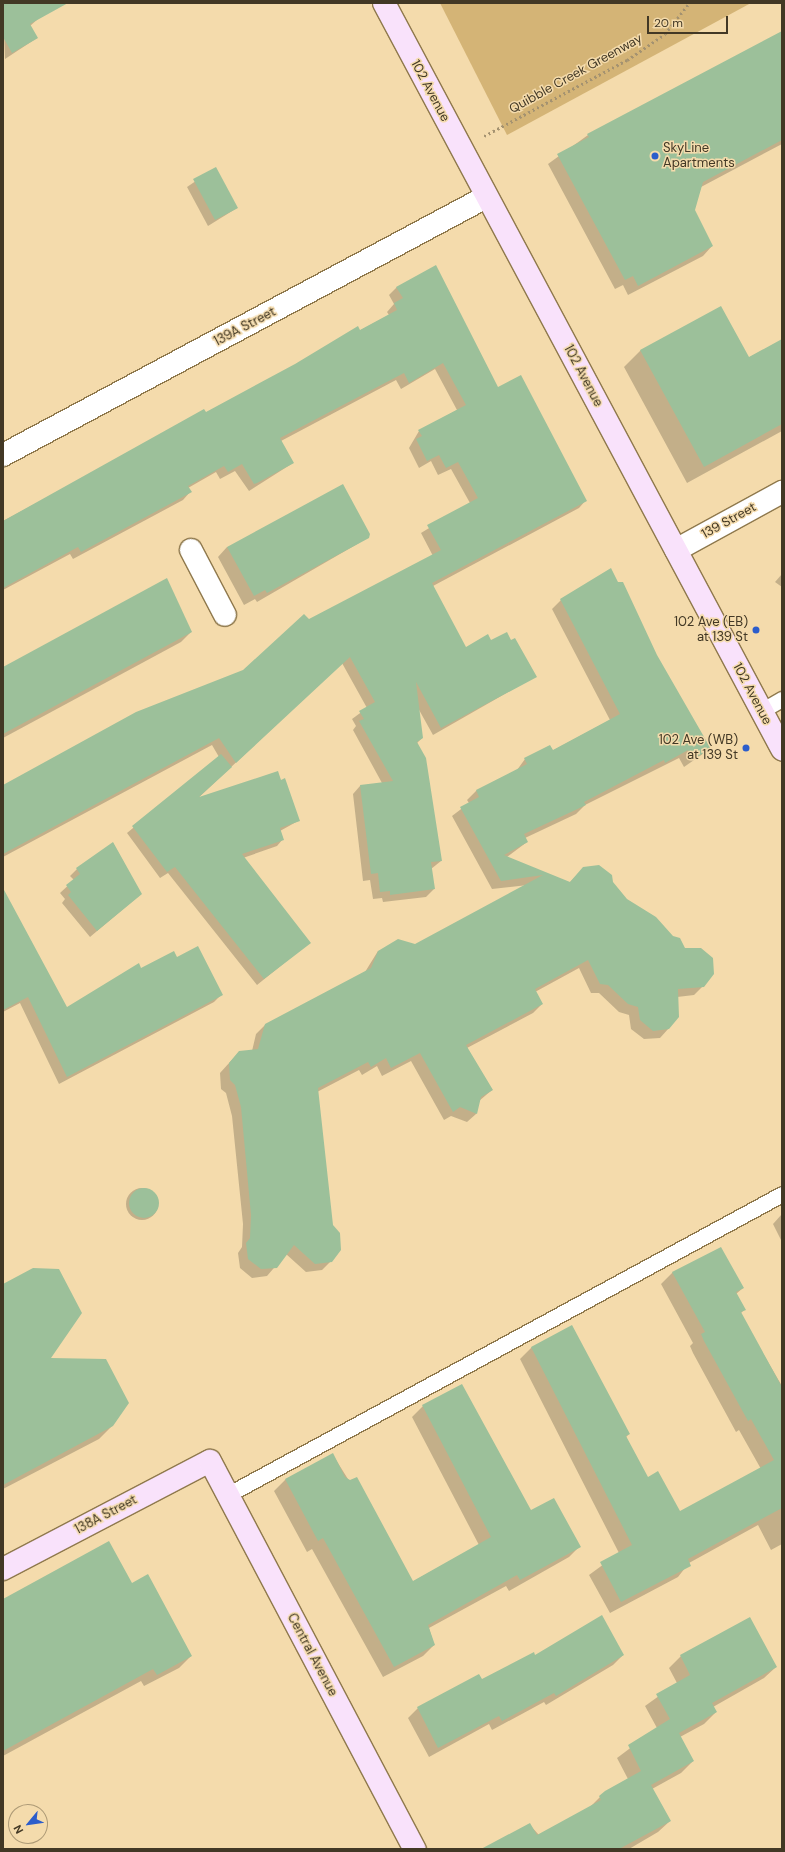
<!DOCTYPE html>
<html>
<head>
<meta charset="utf-8">
<style>
	body { margin:0 }
	#map { position:relative; width:785px; height:1852px; overflow:hidden; background:#f4dbac; font-family:"DM Sans",sans-serif }
	div>[style] { position:absolute }
	.green>* { inset:0; background:#d4b476 }
	.shadow>* { inset:0; background:#0003 }
	.round { border-radius:50% }
	.building>* { inset:0; background:#9cc09a }
	.path>* { height:2.5px; margin-top:-1.25px; transform-origin:0; background:repeating-linear-gradient(90deg,#a49270 0 2px,transparent 0 5px) }
	.roads { filter:drop-shadow(1px 0 #8f794d) drop-shadow(-1px 0 #8f794d) drop-shadow(0 1px #8f794d) drop-shadow(0 -1px #8f794d) }
	.lane>* { height:15px; margin:-7.5px; padding:0 7.5px; transform-origin:7.5px; border-radius:7.5px; background:#fff }
	.street>* { height:22px; margin:-11px; padding:0 11px; transform-origin:11px; border-radius:11px; background:#fff }
	.secondary>* { height:22px; margin:-11px; padding:0 11px; transform-origin:11px; border-radius:11px; background:#f9e2fb }
	.dots>* { width:11px; height:11px; translate:-50% -50%; box-sizing:border-box; border:2px solid #f4dbac; border-radius:50% }
	span { translate:-50% -50%; white-space:nowrap; text-align:center; line-height:1.15; -webkit-text-stroke:3px #f4dbac; paint-order:stroke }
	.street-label { font-size:13px; color:#423825 }
	.poi-label { font-size:13px; color:#423825 }
	.left { translate:0 -50%; text-align:left }
	.right { translate:-100% -50%; text-align:right }
	.frame { position:absolute; inset:0; border:4px solid #423825; pointer-events:none }
	.north { position:absolute; left:8px; top:1804px; width:40px; height:40px; box-sizing:border-box; background:#f4dbac; border:1px solid #ad9a76; border-radius:50%; rotate:241deg; font-size:11px; font-weight:700; line-height:16px; text-align:center; color:#423825 }
	.north::after { content:''; display:block; margin:auto; width:14px; height:18px; background:#2c5dcb; clip-path:polygon(50% 0,100% 100%,50% 72%,0 100%) }
	.scale { position:absolute; left:647px; top:16px; width:81px; height:18px; box-sizing:border-box; border:2px solid #423825; border-top:0; padding-left:5px; font-size:12px; line-height:14px; white-space:nowrap; color:#423825; -webkit-text-stroke:3px #f4dbac; paint-order:stroke }
</style>
</head>
<body>
<div id="map">
	<div class="green">
		<div style="clip-path:polygon(440px 3px,751px 3px,507px 135px)"></div>
	</div>
	<div class="shadow">
		<div style="clip-path:polygon(3px 3px,56px 3px,30px 26px,37px 38px,5px 59px)"></div>
		<div style="clip-path:polygon(782px 32px,782px 144px,701px 187px,694px 210px,712px 246px,703px 256px,628px 295px,623px 285px,615px 289px,548px 164px,588px 135px)"></div>
		<div style="clip-path:polygon(215px 168px,237px 208px,208px 226px,187px 187px)"></div>
		<div style="clip-path:polygon(397px 287px,498px 389px,586px 500px,579px 508px,433px 586px,465px 648px,491px 642px,536px 676px,433px 735px,418px 708px,422px 738px,417px 743px,441px 861px,431px 869px,434px 889px,426px 897px,383px 902px,382px 898px,373px 899px,370px 880px,363px 881px,353px 794px,360px 786px,382px 783px,353px 730px,356px 726px,352px 719px,367px 708px,342px 663px,196px 800px,298px 821px,280px 831px,283px 839px,277px 846px,243px 858px,309px 943px,257px 985px,168px 873px,160px 878px,127px 833px,219px 757px,212px 745px,3px 857px,3px 787px,244px 671px,308px 621px,433px 556px,421px 533px,470px 503px,451px 469px,438px 475px,431px 461px,419px 468px,409px 448px,419px 431px,457px 410px,435px 369px,401px 389px,396px 380px,281px 441px,293px 463px,249px 491px,235px 471px,220px 479px,216px 472px,188px 488px,190px 492px,183px 500px,73px 559px,70px 554px,3px 590px,3px 521px,389px 315px,387px 312px,394px 304px,389px 295px)"></div>
		<div style="clip-path:polygon(782px 340px,782px 431px,687px 483px,624px 367px,641px 350px,748px 358px)"></div>
		<div style="clip-path:polygon(359px 543px,257px 602px,255px 599px,244px 605px,218px 557px,227px 547px)"></div>
		<div style="clip-path:polygon(782px 574px,782px 587px,775px 582px)"></div>
		<div style="clip-path:polygon(561px 600px,656px 655px,710px 749px,684px 767px,679px 758px,585px 805px,576px 814px,525px 838px,527px 842px,507px 857px,569px 883px,584px 868px,612px 883px,703px 986px,694px 995px,677px 997px,669px 1028px,660px 1038px,644px 1039px,631px 1029px,629px 1015px,619px 1012px,599px 993px,591px 993px,579px 968px,535px 992px,542px 1004px,533px 1013px,467px 1048px,492px 1090px,479px 1101px,476px 1114px,467px 1122px,451px 1116px,444px 1120px,411px 1061px,382px 1076px,377px 1066px,362px 1075px,359px 1070px,317px 1092px,331px 1261px,322px 1270px,306px 1272px,286px 1254px,267px 1276px,252px 1278px,240px 1268px,238px 1253px,242px 1247px,243px 1224px,232px 1116px,226px 1093px,221px 1089px,220px 1073px,239px 1052px,252px 1051px,256px 1034px,265px 1025px,365px 972px,378px 951px,415px 946px,528px 885px,492px 889px,452px 816px,469px 803px,467px 800px,476px 791px,517px 770px,525px 759px,549px 746px,552px 751px,610px 720px,552px 609px)"></div>
		<div style="clip-path:polygon(191px 632px,181px 642px,3px 738px,3px 667px)"></div>
		<div style="clip-path:polygon(113px 843px,141px 894px,90px 937px,62px 903px,65px 899px,60px 893px,74px 880px,70px 876px,77px 869px)"></div>
		<div style="clip-path:polygon(3px 891px,67px 1009px,141px 970px,176px 958px,222px 994px,214px 1002px,59px 1084px,20px 1003px,3px 1012px)"></div>
		<div class="round" style="left:126px;top:1188px;width:32px;height:32px"></div>
		<div style="clip-path:polygon(782px 1214px,782px 1242px,773px 1224px)"></div>
		<div style="clip-path:polygon(673px 1272px,743px 1288px,736px 1294px,744px 1310px,740px 1314px,782px 1386px,782px 1544px,771px 1550px,758px 1525px,689px 1563px,678px 1577px,610px 1613px,589px 1575px,619px 1553px,520px 1359px,532px 1347px,629px 1434px,626px 1437px,647px 1478px,680px 1512px,761px 1469px,739px 1430px,736px 1432px,693px 1353px,690px 1346px,693px 1343px,661px 1284px)"></div>
		<div style="clip-path:polygon(3px 1285px,49px 1359px,112px 1426px,99px 1439px,3px 1489px)"></div>
		<div style="clip-path:polygon(423px 1406px,531px 1512px,580px 1546px,569px 1557px,509px 1591px,506px 1586px,429px 1628px,434px 1645px,423px 1656px,383px 1677px,312px 1549px,307px 1552px,274px 1491px,285px 1480px,333px 1455px,412px 1582px,479px 1545px,412px 1417px)"></div>
		<div style="clip-path:polygon(131px 1585px,191px 1656px,179px 1668px,144px 1686px,141px 1681px,3px 1756px,3px 1600px)"></div>
		<div style="clip-path:polygon(623px 1655px,613px 1665px,546px 1705px,544px 1702px,492px 1730px,489px 1724px,429px 1757px,408px 1718px,418px 1708px,479px 1675px,481px 1681px,535px 1656px)"></div>
		<div style="clip-path:polygon(681px 1656px,776px 1667px,764px 1678px,713px 1707px,716px 1712px,704px 1724px,680px 1737px,693px 1761px,681px 1773px,652px 1789px,670px 1821px,658px 1832px,629px 1849px,486px 1849px,529px 1824px,539px 1835px,590px 1807px,605px 1792px,628px 1779px,617px 1758px,657px 1728px,645px 1706px,677px 1683px,669px 1668px)"></div>
	</div>
	<div class="building">
		<div style="clip-path:polygon(3px 3px,68px 3px,30px 24px,38px 38px,12px 53px,3px 37px)"></div>
		<div style="clip-path:polygon(782px 31px,782px 140px,703px 182px,695px 210px,713px 246px,638px 286px,633px 276px,625px 280px,557px 154px,589px 137px,587px 134px)"></div>
		<div style="clip-path:polygon(216px 167px,238px 208px,215px 220px,193px 179px)"></div>
		<div style="clip-path:polygon(436px 265px,498px 387px,521px 375px,587px 501px,432px 583px,466px 647px,488px 634px,491px 640px,507px 632px,511px 640px,515px 638px,537px 677px,441px 728px,416px 682px,423px 738px,417px 742px,426px 758px,442px 861px,431px 862px,435px 889px,390px 895px,390px 891px,380px 892px,378px 873px,371px 874px,360px 785px,393px 781px,359px 721px,364px 719px,359px 711px,375px 702px,350px 657px,236px 763px,219px 738px,3px 854px,3px 785px,136px 712px,243px 670px,304px 614px,309px 619px,441px 550px,427px 525px,478px 498px,458px 462px,446px 468px,439px 455px,427px 461px,416px 439px,422px 436px,418px 430px,466px 405px,443px 363px,409px 383px,404px 373px,280px 438px,294px 463px,257px 483px,254px 484px,242px 464px,228px 472px,224px 466px,188px 486px,192px 492px,81px 552px,78px 547px,3px 588px,3px 521px,204px 409px,206px 412px,295px 364px,358px 326px,360px 330px,397px 310px,394px 303px,403px 298px,396px 287px)"></div>
		<div style="clip-path:polygon(721px 306px,749px 357px,782px 339px,782px 424px,704px 467px,640px 350px)"></div>
		<div style="clip-path:polygon(343px 484px,370px 534px,369px 538px,267px 593px,265px 590px,254px 596px,227px 547px)"></div>
		<div style="clip-path:polygon(611px 568px,618px 582px,623px 582px,657px 655px,711px 749px,693px 759px,688px 750px,665px 763px,664px 760px,584px 802px,586px 805px,524px 834px,528px 842px,504px 855px,570px 882px,583px 867px,599px 865px,612px 875px,613px 882px,627px 899px,656px 917px,673px 936px,680px 938px,685px 948px,701px 948px,713px 958px,714px 974px,704px 987px,678px 989px,679px 1017px,669px 1029px,653px 1031px,640px 1020px,638px 1007px,628px 1004px,608px 985px,600px 984px,588px 960px,535px 989px,543px 1004px,466px 1045px,493px 1090px,481px 1097px,477px 1114px,460px 1107px,453px 1112px,420px 1053px,391px 1068px,386px 1058px,371px 1067px,368px 1062px,318px 1088px,333px 1225px,340px 1233px,341px 1250px,332px 1262px,315px 1264px,294px 1245px,277px 1268px,261px 1269px,248px 1259px,246px 1243px,250px 1238px,251px 1215px,241px 1107px,235px 1085px,230px 1080px,229px 1063px,239px 1051px,258px 1049px,265px 1024px,371px 968px,378px 951px,398px 939px,415px 944px,543px 875px,501px 881px,460px 807px,479px 797px,476px 790px,527px 764px,524px 758px,550px 745px,553px 750px,620px 714px,560px 599px)"></div>
		<div style="clip-path:polygon(167px 578px,192px 632px,3px 734px,3px 667px)"></div>
		<div style="clip-path:polygon(221px 754px,232px 767px,199px 797px,278px 771px,281px 780px,285px 778px,300px 821px,280px 828px,284px 840px,242px 854px,311px 943px,264px 979px,175px 867px,167px 872px,132px 826px)"></div>
		<div style="clip-path:polygon(113px 842px,142px 894px,97px 931px,68px 895px,71px 892px,66px 885px,80px 874px,76px 868px)"></div>
		<div style="clip-path:polygon(3px 888px,67px 1007px,139px 963px,141px 968px,174px 951px,177px 957px,198px 946px,223px 995px,67px 1077px,28px 997px,3px 1010px)"></div>
		<div class="round" style="left:129px;top:1188px;width:30px;height:30px"></div>
		<div style="clip-path:polygon(721px 1247px,744px 1288px,736px 1292px,746px 1310px,741px 1312px,782px 1387px,782px 1508px,688px 1559px,691px 1566px,621px 1602px,600px 1562px,632px 1545px,531px 1347px,572px 1325px,630px 1434px,626px 1436px,648px 1477px,658px 1471px,680px 1511px,774px 1460px,751px 1419px,748px 1421px,704px 1341px,701px 1334px,705px 1332px,672px 1272px)"></div>
		<div style="clip-path:polygon(33px 1268px,59px 1269px,82px 1313px,51px 1358px,106px 1359px,129px 1403px,113px 1426px,3px 1485px,3px 1284px)"></div>
		<div style="clip-path:polygon(462px 1384px,531px 1510px,554px 1498px,581px 1547px,520px 1580px,517px 1575px,428px 1625px,435px 1645px,394px 1667px,323px 1538px,318px 1541px,285px 1479px,333px 1453px,345px 1477px,350px 1480px,357px 1477px,413px 1581px,491px 1537px,422px 1405px)"></div>
		<div style="clip-path:polygon(109px 1541px,132px 1583px,148px 1574px,192px 1656px,157px 1675px,153px 1669px,3px 1751px,3px 1599px)"></div>
		<div style="clip-path:polygon(602px 1615px,624px 1655px,556px 1696px,554px 1693px,502px 1721px,499px 1716px,438px 1748px,417px 1707px,479px 1674px,482px 1679px,534px 1652px,535px 1655px)"></div>
		<div style="clip-path:polygon(750px 1617px,777px 1667px,712px 1703px,717px 1712px,679px 1733px,694px 1761px,651px 1785px,671px 1821px,619px 1849px,481px 1849px,530px 1823px,537px 1835px,601px 1800px,599px 1796px,605px 1791px,641px 1771px,628px 1745px,670px 1719px,656px 1694px,690px 1675px,680px 1655px)"></div>
	</div>
	<div class="path">
		<div style="left:484px;top:136px;width:162px;rotate:-28deg"></div>
		<div style="left:627px;top:60px;width:46px;rotate:-34.4deg"></div>
		<div style="left:665px;top:34px;width:39px;rotate:-52deg"></div>
	</div>
	<div class="roads">
		<div class="lane">
			<div style="left:761px;top:711px;width:24px;rotate:-30deg"></div>
			<div style="left:227px;top:1495px;width:631px;rotate:-28.47deg"></div>
		</div>
		<div class="street">
			<div style="left:3px;top:455px;width:548px;rotate:-28.11deg"></div>
			<div style="left:191px;top:550px;width:73px;rotate:62.4deg"></div>
			<div style="left:676px;top:550px;width:121px;rotate:-28.7deg"></div>
		</div>
		<div class="secondary">
			<div style="left:384px;top:3px;width:846px;rotate:61.92deg"></div>
			<div style="left:3px;top:1569px;width:233px;rotate:-27.6deg"></div>
			<div style="left:210px;top:1461px;width:439px;rotate:62.2deg"></div>
		</div>
	</div>
	<div class="dots">
		<div style="left:655px;top:156px;background:#2c5dcb"></div>
		<div style="left:756px;top:630px;background:#2c5dcb"></div>
		<div style="left:746px;top:748px;background:#2c5dcb"></div>
	</div>
	<div class="street-label">
		<span style="left:576px;top:74px;rotate:-29deg">Quibble Creek Greenway</span>
		<span style="left:430px;top:91px;rotate:62deg">102 Avenue</span>
		<span style="left:245px;top:327px;rotate:-28deg">139A Street</span>
		<span style="left:583px;top:376px;rotate:62deg">102 Avenue</span>
		<span style="left:729px;top:521px;rotate:-29deg">139 Street</span>
		<span style="left:752px;top:694px;rotate:62deg">102 Avenue</span>
		<span style="left:106px;top:1515px;rotate:-28deg">138A Street</span>
		<span style="left:312px;top:1655px;rotate:62deg">Central Avenue</span>
	</div>
	<div class="poi-label">
		<span class="left" style="left:663px;top:156px">SkyLine<br>Apartments</span>
		<span class="right" style="left:748px;top:630px">102 Ave (EB)<br>at 139 St</span>
		<span class="right" style="left:738px;top:748px">102 Ave (WB)<br>at 139 St</span>
	</div>
	<div class="frame"></div>
	<div class="north">N</div>
	<div class="scale">20 m</div>
</div>
</body>
</html>
